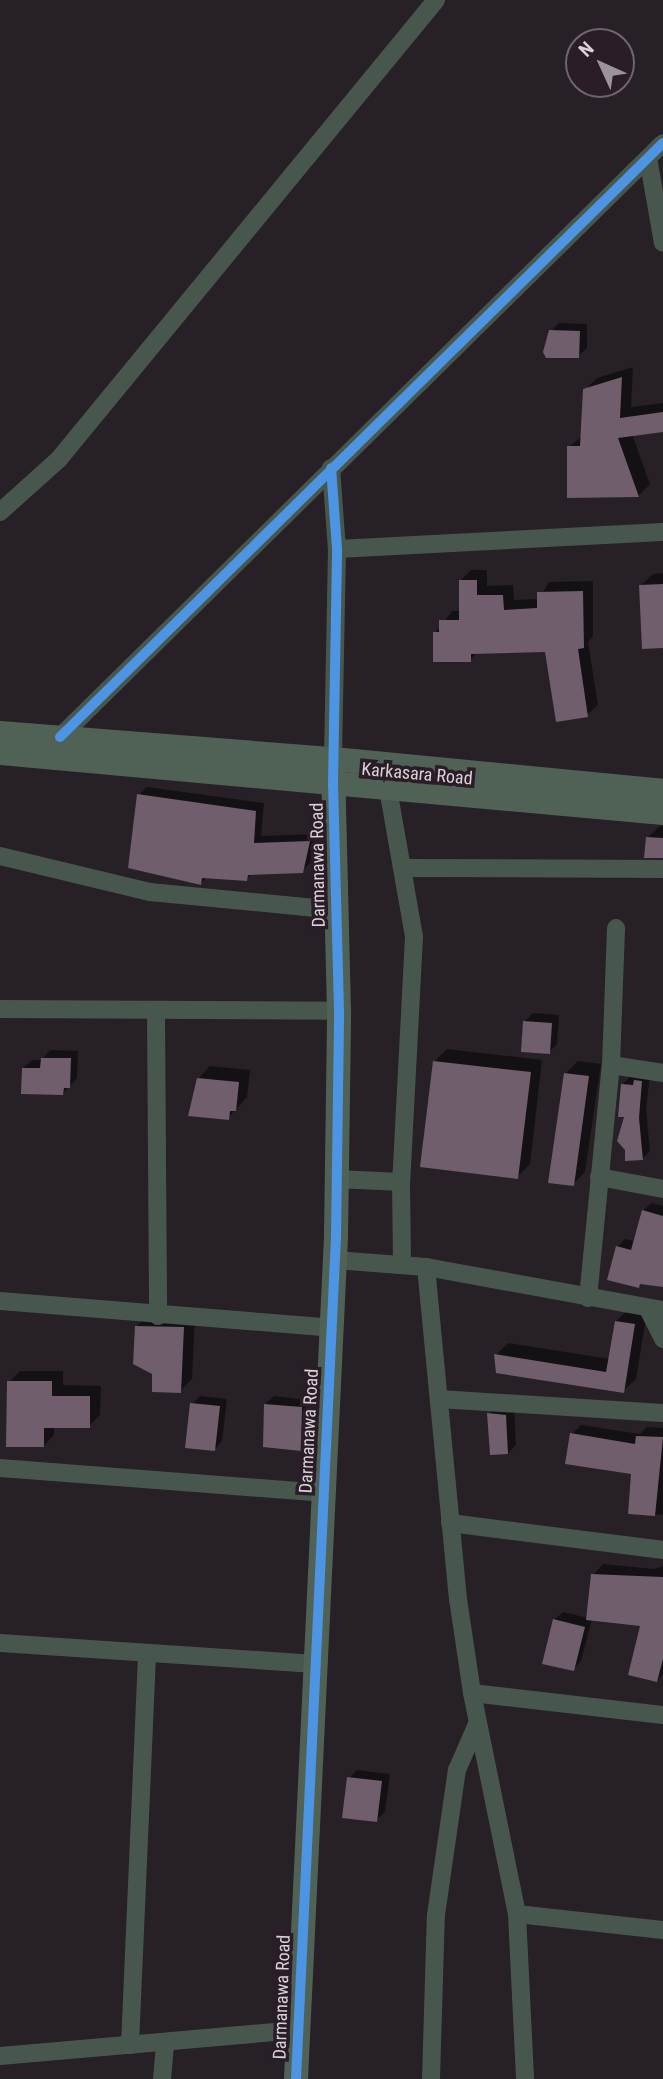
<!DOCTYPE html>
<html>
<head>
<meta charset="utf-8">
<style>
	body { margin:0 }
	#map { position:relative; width:663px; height:2079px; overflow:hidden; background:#272026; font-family:"Roboto Condensed",sans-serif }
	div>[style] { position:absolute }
	.shadow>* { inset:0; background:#0007 }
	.building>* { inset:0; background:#705e6c }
	.street>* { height:18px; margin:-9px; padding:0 9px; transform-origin:9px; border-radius:9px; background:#48574d }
	.secondary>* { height:24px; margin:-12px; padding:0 12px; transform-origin:12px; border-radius:12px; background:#506256 }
	.cycleway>* { height:10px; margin:-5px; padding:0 5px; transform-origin:5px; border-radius:5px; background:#4d94e3 }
	span { translate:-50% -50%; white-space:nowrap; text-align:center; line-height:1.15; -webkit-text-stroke:7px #2a1d27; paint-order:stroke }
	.street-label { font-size:18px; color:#dad2d8 }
	.north { position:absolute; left:565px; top:28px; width:70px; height:70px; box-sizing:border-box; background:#2a1d27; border:2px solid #70656e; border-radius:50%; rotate:315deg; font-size:19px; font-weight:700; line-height:28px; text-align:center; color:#dad2d8 }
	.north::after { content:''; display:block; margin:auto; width:24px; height:32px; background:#9b949a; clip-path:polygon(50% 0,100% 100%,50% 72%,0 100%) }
</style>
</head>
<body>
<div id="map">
	<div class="shadow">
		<div style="clip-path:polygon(559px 323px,587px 324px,587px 348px,578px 356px,551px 331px)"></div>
		<div style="clip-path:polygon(633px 367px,631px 407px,663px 403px,663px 430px,632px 434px,650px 484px,639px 495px,569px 496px,569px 447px,583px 435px,585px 390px,597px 378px)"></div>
		<div style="clip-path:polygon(471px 570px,487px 570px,487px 586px,513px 585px,514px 600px,539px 599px,549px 582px,593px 581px,593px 636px,588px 642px,598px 705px,587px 715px,547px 650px,478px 652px,470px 660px,435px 633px,452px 611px,461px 611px,461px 580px)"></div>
		<div style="clip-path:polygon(663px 573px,663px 646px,640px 586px,653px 574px)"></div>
		<div style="clip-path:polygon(147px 787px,264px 803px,261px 836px,317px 834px,310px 863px,302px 871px,253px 873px,246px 879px,207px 877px,200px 884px,139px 795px)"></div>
		<div style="clip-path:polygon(660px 826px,663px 826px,663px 857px,647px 838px)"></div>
		<div style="clip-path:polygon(533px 1013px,559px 1015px,557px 1044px,549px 1052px,525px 1021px)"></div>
		<div style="clip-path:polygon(447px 1049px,542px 1060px,530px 1164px,517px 1177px,435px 1061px)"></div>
		<div style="clip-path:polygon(50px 1050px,78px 1051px,77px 1078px,63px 1093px,23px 1068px,32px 1060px,42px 1060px)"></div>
		<div style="clip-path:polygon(578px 1061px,601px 1064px,585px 1172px,573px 1184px,566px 1073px)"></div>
		<div style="clip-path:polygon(210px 1066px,250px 1070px,247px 1097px,228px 1118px,198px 1079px)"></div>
		<div style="clip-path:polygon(650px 1074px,646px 1109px,650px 1151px,642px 1159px,626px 1116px,623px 1084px,631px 1076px)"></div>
		<div style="clip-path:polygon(651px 1203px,663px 1206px,663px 1285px,642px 1282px,638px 1286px,617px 1247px,625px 1239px,635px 1241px,643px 1211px)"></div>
		<div style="clip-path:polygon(629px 1309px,647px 1312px,636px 1379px,623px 1391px,496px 1355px,508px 1343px,610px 1359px,616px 1321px)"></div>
		<div style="clip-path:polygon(149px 1314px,195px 1316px,192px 1379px,180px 1391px,154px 1373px,137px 1326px)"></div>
		<div style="clip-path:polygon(20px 1371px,63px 1371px,63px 1385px,101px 1386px,100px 1415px,89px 1426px,54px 1426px,54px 1435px,43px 1446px,9px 1382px)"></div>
		<div style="clip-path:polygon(200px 1396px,227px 1399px,222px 1441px,214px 1450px,192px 1404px)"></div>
		<div style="clip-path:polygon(274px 1396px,309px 1400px,308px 1442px,300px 1450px,265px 1404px)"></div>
		<div style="clip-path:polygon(497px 1406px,514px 1407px,516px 1445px,508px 1453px,489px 1414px)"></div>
		<div style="clip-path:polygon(581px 1425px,640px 1434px,647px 1427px,663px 1428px,663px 1515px,630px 1513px,633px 1472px,572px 1434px)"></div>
		<div style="clip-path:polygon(603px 1564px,654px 1569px,663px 1566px,663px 1674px,657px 1680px,642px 1624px,592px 1619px,581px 1661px,573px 1669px,554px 1620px,563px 1612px,588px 1618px,593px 1575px)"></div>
		<div style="clip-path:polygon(357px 1770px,390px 1774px,385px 1812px,376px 1820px,349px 1778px)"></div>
	</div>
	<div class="building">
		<div style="clip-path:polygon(549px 330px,580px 331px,579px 358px,546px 358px,543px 352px)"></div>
		<div style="clip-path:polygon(622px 377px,620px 418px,663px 412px,663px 432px,618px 438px,639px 497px,567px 498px,567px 446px,580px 446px,583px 389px)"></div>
		<div style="clip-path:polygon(459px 580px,477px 580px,477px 595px,503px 595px,504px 610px,537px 608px,537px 592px,583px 591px,584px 648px,578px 649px,588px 717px,556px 722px,545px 652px,471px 654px,471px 662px,433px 662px,433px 632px,439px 632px,439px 620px,459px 620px)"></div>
		<div style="clip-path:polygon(663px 584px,663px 648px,642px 649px,639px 585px)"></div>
		<div style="clip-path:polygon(137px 794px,256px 811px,254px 843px,310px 841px,303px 873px,248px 875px,247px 881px,202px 878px,201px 885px,128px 868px)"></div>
		<div style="clip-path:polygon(646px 837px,663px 838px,663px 858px,644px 858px)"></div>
		<div style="clip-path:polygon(523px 1021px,552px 1023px,550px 1054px,521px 1052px)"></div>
		<div style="clip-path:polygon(41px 1058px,71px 1058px,70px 1088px,64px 1088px,63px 1095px,21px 1094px,22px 1068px,40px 1068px)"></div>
		<div style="clip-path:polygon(433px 1061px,531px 1072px,518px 1179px,420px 1167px)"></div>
		<div style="clip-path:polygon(564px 1073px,589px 1076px,574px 1186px,548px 1183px)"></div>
		<div style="clip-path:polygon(197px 1078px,239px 1082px,236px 1111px,230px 1111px,229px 1120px,188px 1116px)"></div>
		<div style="clip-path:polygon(634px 1080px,642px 1081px,639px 1118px,643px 1160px,625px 1161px,625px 1150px,617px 1141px,624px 1117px,618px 1117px,621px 1084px,633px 1085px)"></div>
		<div style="clip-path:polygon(642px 1210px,663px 1216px,663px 1287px,640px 1284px,639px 1288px,607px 1280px,616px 1246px,631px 1250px)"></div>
		<div style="clip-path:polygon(615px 1321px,635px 1324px,624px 1393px,496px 1373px,494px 1354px,606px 1372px)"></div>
		<div style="clip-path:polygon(135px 1326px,184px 1327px,181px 1393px,152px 1392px,152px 1374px,133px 1364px)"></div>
		<div style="clip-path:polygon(7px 1381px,52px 1381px,52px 1396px,90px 1396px,90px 1428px,44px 1428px,44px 1447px,6px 1447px)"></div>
		<div style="clip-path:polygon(190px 1403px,220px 1406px,215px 1451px,185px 1448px)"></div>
		<div style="clip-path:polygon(264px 1404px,302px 1407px,301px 1451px,263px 1447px)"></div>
		<div style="clip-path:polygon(487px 1413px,506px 1415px,508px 1454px,490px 1455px)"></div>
		<div style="clip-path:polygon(570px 1433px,635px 1444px,636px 1436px,663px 1437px,655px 1516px,628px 1514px,631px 1474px,565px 1464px)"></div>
		<div style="clip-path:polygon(591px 1574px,663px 1577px,663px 1659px,657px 1682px,628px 1675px,640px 1626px,586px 1620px)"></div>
		<div style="clip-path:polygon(553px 1619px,585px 1627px,574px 1671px,542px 1664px)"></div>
		<div style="clip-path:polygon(347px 1777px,382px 1781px,377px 1822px,342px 1818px)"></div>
	</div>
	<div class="street">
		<div style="left:648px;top:158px;width:86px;rotate:80deg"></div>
		<div style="left:331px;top:468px;width:81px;rotate:85.8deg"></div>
		<div style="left:337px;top:549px;width:210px;rotate:91.1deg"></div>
		<div style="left:0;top:512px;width:79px;rotate:-41.9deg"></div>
		<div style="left:59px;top:459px;width:594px;rotate:-50.6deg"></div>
		<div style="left:337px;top:549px;width:326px;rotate:-3deg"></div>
		<div style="left:60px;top:737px;width:846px;rotate:-44.57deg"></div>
		<div style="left:388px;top:789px;width:150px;rotate:80deg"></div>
		<div style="left:414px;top:937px;width:245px;rotate:93deg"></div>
		<div style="left:401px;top:1182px;width:83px;rotate:89.3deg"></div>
		<div style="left:0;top:856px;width:154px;rotate:13.5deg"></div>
		<div style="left:150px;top:892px;width:187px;rotate:5.5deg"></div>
		<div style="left:404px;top:868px;width:259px;rotate:0.2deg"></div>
		<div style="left:0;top:1009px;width:339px;rotate:0.3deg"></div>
		<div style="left:156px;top:1013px;width:303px;rotate:89.6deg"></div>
		<div style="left:611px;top:1065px;width:53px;rotate:8.7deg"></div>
		<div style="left:599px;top:1177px;width:65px;rotate:10.6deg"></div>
		<div style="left:337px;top:1179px;width:64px;rotate:2.7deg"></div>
		<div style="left:335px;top:1260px;width:91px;rotate:4.4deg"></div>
		<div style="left:426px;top:1267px;width:241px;rotate:10.3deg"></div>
		<div style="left:426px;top:1267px;width:334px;rotate:84.5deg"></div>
		<div style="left:458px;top:1599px;width:95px;rotate:81.5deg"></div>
		<div style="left:472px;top:1693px;width:226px;rotate:78.5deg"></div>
		<div style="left:517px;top:1914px;width:165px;rotate:87.2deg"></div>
		<div style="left:588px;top:1298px;width:234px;rotate:-84.4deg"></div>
		<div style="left:611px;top:1065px;width:137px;rotate:-87.9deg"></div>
		<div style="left:0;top:1301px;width:333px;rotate:4.6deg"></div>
		<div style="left:648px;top:1309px;width:34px;rotate:63deg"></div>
		<div style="left:439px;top:1399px;width:224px;rotate:3.6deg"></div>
		<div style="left:0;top:1468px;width:324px;rotate:4.4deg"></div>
		<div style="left:450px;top:1523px;width:215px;rotate:7.2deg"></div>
		<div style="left:0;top:1643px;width:316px;rotate:3.8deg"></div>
		<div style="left:472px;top:1693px;width:192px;rotate:6.6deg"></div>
		<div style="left:517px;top:1914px;width:147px;rotate:6.3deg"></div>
		<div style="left:130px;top:2045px;width:391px;rotate:-87.5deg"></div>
		<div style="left:0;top:2056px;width:299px;rotate:-5deg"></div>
		<div style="left:162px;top:2079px;width:36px;rotate:-85deg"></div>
		<div style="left:431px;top:2079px;width:164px;rotate:-88.3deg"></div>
		<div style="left:436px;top:1915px;width:147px;rotate:-81.8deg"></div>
		<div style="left:457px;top:1770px;width:52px;rotate:-66.4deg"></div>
	</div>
	<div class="secondary">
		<div style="left:0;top:733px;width:334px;rotate:4.5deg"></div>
		<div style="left:333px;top:759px;width:332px;rotate:5.5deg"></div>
		<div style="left:0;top:753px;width:666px;rotate:5.17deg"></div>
		<div style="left:296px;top:2079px;width:843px;rotate:-87.28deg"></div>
		<div style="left:336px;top:1237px;width:226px;rotate:-89.2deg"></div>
		<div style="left:339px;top:1011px;width:252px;rotate:-91.4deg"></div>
	</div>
	<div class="cycleway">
		<div style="left:60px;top:737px;width:846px;rotate:-44.57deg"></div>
		<div style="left:296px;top:2079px;width:843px;rotate:-87.28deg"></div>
		<div style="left:336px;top:1237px;width:226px;rotate:-89.2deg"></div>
		<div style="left:339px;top:1011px;width:227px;rotate:-91.5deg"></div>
		<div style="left:333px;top:784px;width:235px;rotate:-89deg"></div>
		<div style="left:337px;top:549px;width:81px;rotate:-94.2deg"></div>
	</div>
	<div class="street-label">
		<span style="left:417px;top:774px;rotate:5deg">Karkasara Road</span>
		<span style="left:318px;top:865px;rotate:-91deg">Darmanawa Road</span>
		<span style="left:309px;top:1431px;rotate:-87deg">Darmanawa Road</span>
		<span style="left:282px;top:1997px;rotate:-88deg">Darmanawa Road</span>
	</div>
	<div class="north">N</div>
</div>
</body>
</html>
